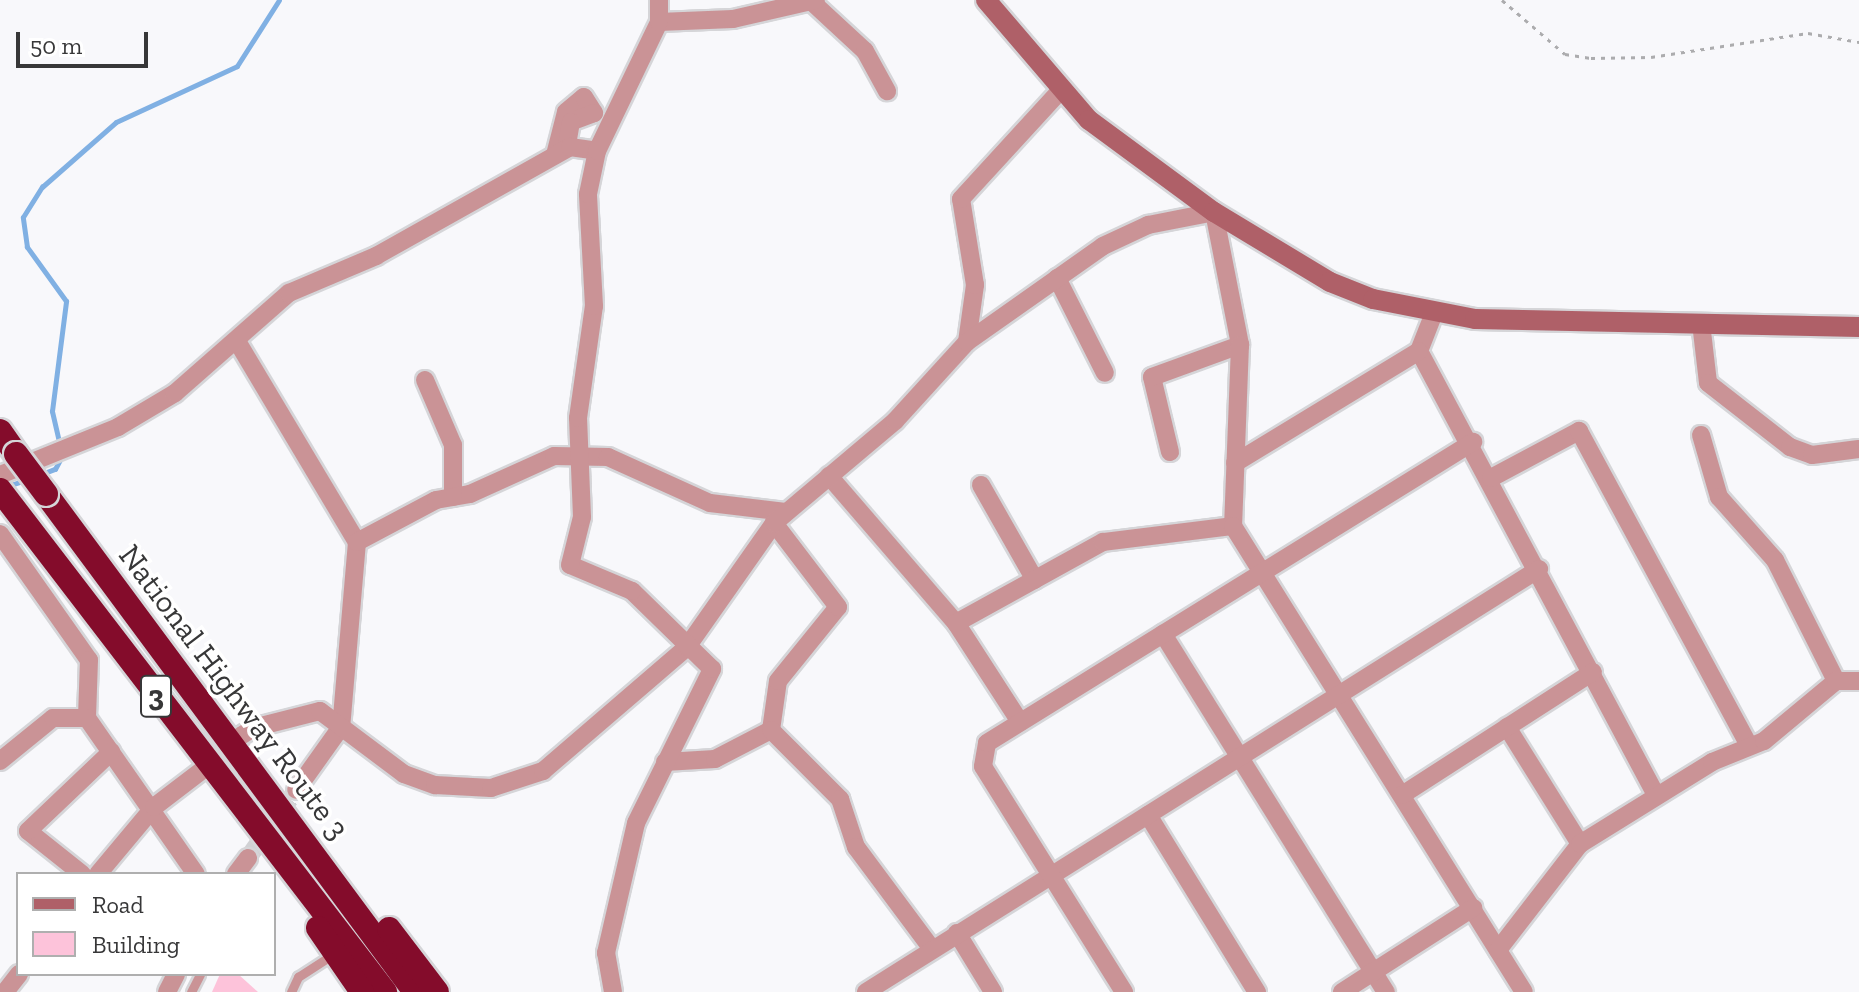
<!DOCTYPE html>
<html>
<head>
<meta charset="utf-8">
<style>
	body { margin:0 }
	#map { position:relative; width:1859px; height:992px; overflow:hidden; background:#f8f8fb; font-family:"Zilla Slab",serif }
	div>[style] { position:absolute }
	.stream>* { height:5px; margin:-2.5px; padding:0 2.5px; transform-origin:2.5px; border-radius:2.5px; background:#80b0e3 }
	.building>* { inset:0; background:#fdc3da }
	.street-tunnel>* { height:18px; margin-top:-9px; transform-origin:0; background:repeating-linear-gradient(90deg,#d1d1d4 0 18px,transparent 0 27px) }
	.path>* { height:3px; margin-top:-1.5px; transform-origin:0; background:repeating-linear-gradient(90deg,#acacae 0 4px,transparent 0 10px) }
	.roads { filter:drop-shadow(2px 0 #d5d5d8) drop-shadow(-2px 0 #d5d5d8) drop-shadow(0 2px #d5d5d8) drop-shadow(0 -2px #d5d5d8) }
	.lane>* { height:9px; margin:-4.5px; padding:0 4.5px; transform-origin:4.5px; border-radius:4.5px; background:#ca9396 }
	.street>* { height:18px; margin:-9px; padding:0 9px; transform-origin:9px; border-radius:9px; background:#ca9396 }
	.secondary>* { height:20px; margin:-10px; padding:0 10px; transform-origin:10px; border-radius:10px; background:#af6068 }
	.highway>* { height:24px; margin:-12px; padding:0 12px; transform-origin:12px; border-radius:12px; background:#840c2b }
	.bridges { filter:drop-shadow(2px 0 #d5d5d8) drop-shadow(-2px 0 #d5d5d8) drop-shadow(0 2px #d5d5d8) drop-shadow(0 -2px #d5d5d8) }
	.highway-bridge>* { height:24px; margin:-12px; padding:0 12px; transform-origin:12px; border-radius:12px; background:#840c2b }
	span { translate:-50% -50%; white-space:nowrap; text-align:center; line-height:1.15; -webkit-text-stroke:7px #fff; paint-order:stroke }
	.shield-label span { padding:2px 6px; background:#fff; border:2px solid; border-radius:6px; -webkit-text-stroke-width:0 }
	.shield-label { font-size:30px; color:#373738; font-weight:700 }
	.street-label { font-size:32px; color:#373738 }
	.legend { position:absolute; left:16px; top:872px; width:260px; height:104px; box-sizing:border-box; background:#fff; border:2px solid #afafaf; margin:0; padding:10px 14px; list-style:none; font-size:24px; color:#373738 }
	.legend li { display:flex; align-items:center; gap:16px; height:40px }
	.legend b { width:40px; border:2px solid #afafaf }
	.scale { position:absolute; left:16px; top:32px; width:132px; height:36px; box-sizing:border-box; border:4px solid #373738; border-top:0; padding-left:10px; font-size:24px; line-height:28px; white-space:nowrap; color:#373738; -webkit-text-stroke:6px #fff; paint-order:stroke }
</style>
</head>
<body>
<div id="map">
	<div class="stream">
		<div style="left:60px;top:446px;width:36px;rotate:-103deg"></div>
		<div style="left:52px;top:411px;width:111px;rotate:-82.7deg"></div>
		<div style="left:66px;top:301px;width:67px;rotate:-125.8deg"></div>
		<div style="left:27px;top:247px;width:30px;rotate:-98deg"></div>
		<div style="left:23px;top:217px;width:36px;rotate:-58deg"></div>
		<div style="left:42px;top:187px;width:98px;rotate:-41.3deg"></div>
		<div style="left:116px;top:122px;width:133px;rotate:-24.8deg"></div>
		<div style="left:237px;top:66px;width:78px;rotate:-57.5deg"></div>
		<div style="left:39px;top:475px;width:17px;rotate:-21deg"></div>
		<div style="left:55px;top:469px;width:15px;rotate:-62deg"></div>
		<div style="left:5px;top:487px;width:21px;rotate:-19deg"></div>
	</div>
	<div class="building">
		<div style="clip-path:polygon(220px 974px,238px 974px,258px 992px,212px 992px)"></div>
	</div>
	<div class="street-tunnel">
		<div style="left:248px;top:858px;width:83px;rotate:-54.8deg"></div>
	</div>
	<div class="path">
		<div style="left:1502px;top:0;width:83px;rotate:40.6deg"></div>
		<div style="left:1565px;top:54px;width:26px;rotate:9deg"></div>
		<div style="left:1591px;top:58px;width:60px;rotate:-1deg"></div>
		<div style="left:1651px;top:57px;width:159px;rotate:-8.7deg"></div>
		<div style="left:1808px;top:33px;width:52px;rotate:10deg"></div>
	</div>
	<div class="roads">
		<div class="lane">
			<div style="left:191px;top:992px;width:20px;rotate:-63deg"></div>
			<div style="left:291px;top:992px;width:17px;rotate:-65deg"></div>
			<div style="left:298px;top:977px;width:40px;rotate:-32.9deg"></div>
		</div>
		<div class="street">
			<div style="left:812px;top:2px;width:72px;rotate:42.8deg"></div>
			<div style="left:865px;top:51px;width:46px;rotate:61.2deg"></div>
			<div style="left:659px;top:22px;width:74px;rotate:-2.3deg"></div>
			<div style="left:733px;top:19px;width:85px;rotate:-12.9deg"></div>
			<div style="left:555px;top:155px;width:44px;rotate:-75.7deg"></div>
			<div style="left:566px;top:112px;width:23px;rotate:-40deg"></div>
			<div style="left:584px;top:97px;width:19px;rotate:58deg"></div>
			<div style="left:594px;top:113px;width:25px;rotate:159deg"></div>
			<div style="left:571px;top:122px;width:27px;rotate:100deg"></div>
			<div style="left:1057px;top:278px;width:106px;rotate:63.2deg"></div>
			<div style="left:1434px;top:313px;width:41px;rotate:111.5deg"></div>
			<div style="left:1419px;top:351px;width:503px;rotate:61.91deg"></div>
			<div style="left:1701px;top:323px;width:60px;rotate:83.3deg"></div>
			<div style="left:1708px;top:383px;width:104px;rotate:38deg"></div>
			<div style="left:1790px;top:447px;width:23px;rotate:20deg"></div>
			<div style="left:1812px;top:455px;width:47px;rotate:-7.3deg"></div>
			<div style="left:237px;top:341px;width:234px;rotate:59.2deg"></div>
			<div style="left:357px;top:542px;width:186px;rotate:94.9deg"></div>
			<div style="left:341px;top:727px;width:77px;rotate:125.5deg"></div>
			<div style="left:967px;top:342px;width:58px;rotate:-82deg"></div>
			<div style="left:975px;top:285px;width:87px;rotate:-99.2deg"></div>
			<div style="left:961px;top:199px;width:147px;rotate:-47.5deg"></div>
			<div style="left:425px;top:380px;width:71px;rotate:66.7deg"></div>
			<div style="left:453px;top:445px;width:52px;rotate:90deg"></div>
			<div style="left:1701px;top:435px;width:65px;rotate:73.8deg"></div>
			<div style="left:1719px;top:497px;width:84px;rotate:48.4deg"></div>
			<div style="left:1775px;top:560px;width:136px;rotate:63.2deg"></div>
			<div style="left:1170px;top:452px;width:77px;rotate:-103.5deg"></div>
			<div style="left:1152px;top:377px;width:94px;rotate:-20deg"></div>
			<div style="left:1235px;top:463px;width:215px;rotate:-31.3deg"></div>
			<div style="left:0;top:475px;width:127px;rotate:-22.1deg"></div>
			<div style="left:118px;top:427px;width:66px;rotate:-30.8deg"></div>
			<div style="left:175px;top:393px;width:152px;rotate:-41.3deg"></div>
			<div style="left:289px;top:293px;width:95px;rotate:-23deg"></div>
			<div style="left:376px;top:256px;width:223px;rotate:-29.3deg"></div>
			<div style="left:570px;top:147px;width:27px;rotate:8deg"></div>
			<div style="left:829px;top:476px;width:194px;rotate:49.2deg"></div>
			<div style="left:956px;top:623px;width:118px;rotate:57.1deg"></div>
			<div style="left:1491px;top:478px;width:100px;rotate:-28.1deg"></div>
			<div style="left:1579px;top:431px;width:358px;rotate:61.6deg"></div>
			<div style="left:981px;top:485px;width:109px;rotate:60.4deg"></div>
			<div style="left:0;top:534px;width:154px;rotate:54.8deg"></div>
			<div style="left:89px;top:660px;width:58px;rotate:92deg"></div>
			<div style="left:87px;top:718px;width:190px;rotate:55.1deg"></div>
			<div style="left:357px;top:542px;width:89px;rotate:-28deg"></div>
			<div style="left:436px;top:500px;width:35px;rotate:-10deg"></div>
			<div style="left:470px;top:494px;width:92px;rotate:-24.3deg"></div>
			<div style="left:554px;top:456px;width:54px;rotate:1.1deg"></div>
			<div style="left:608px;top:457px;width:112px;rotate:24.3deg"></div>
			<div style="left:710px;top:503px;width:76px;rotate:6.8deg"></div>
			<div style="left:956px;top:623px;width:168px;rotate:-28.9deg"></div>
			<div style="left:1103px;top:542px;width:131px;rotate:-7deg"></div>
			<div style="left:1163px;top:634px;width:422px;rotate:58.1deg"></div>
			<div style="left:1507px;top:727px;width:138px;rotate:58deg"></div>
			<div style="left:771px;top:730px;width:49px;rotate:-81.9deg"></div>
			<div style="left:778px;top:681px;width:95px;rotate:-51deg"></div>
			<div style="left:838px;top:607px;width:106px;rotate:-127.3deg"></div>
			<div style="left:233px;top:741px;width:24px;rotate:-33deg"></div>
			<div style="left:253px;top:728px;width:69px;rotate:-14.2deg"></div>
			<div style="left:320px;top:711px;width:105px;rotate:36.9deg"></div>
			<div style="left:404px;top:774px;width:33px;rotate:20deg"></div>
			<div style="left:435px;top:785px;width:56px;rotate:3.1deg"></div>
			<div style="left:491px;top:788px;width:55px;rotate:-18.1deg"></div>
			<div style="left:543px;top:771px;width:190px;rotate:-40.7deg"></div>
			<div style="left:687px;top:647px;width:151px;rotate:-54.9deg"></div>
			<div style="left:774px;top:523px;width:158px;rotate:-40.1deg"></div>
			<div style="left:895px;top:421px;width:107px;rotate:-47.7deg"></div>
			<div style="left:967px;top:342px;width:166px;rotate:-35.2deg"></div>
			<div style="left:1103px;top:246px;width:50px;rotate:-25deg"></div>
			<div style="left:1148px;top:225px;width:67px;rotate:-11.1deg"></div>
			<div style="left:1214px;top:212px;width:136px;rotate:78.9deg"></div>
			<div style="left:1240px;top:345px;width:181px;rotate:92.2deg"></div>
			<div style="left:1233px;top:526px;width:549px;rotate:58.02deg"></div>
			<div style="left:0;top:761px;width:68px;rotate:-39.1deg"></div>
			<div style="left:53px;top:718px;width:34px"></div>
			<div style="left:665px;top:762px;width:50px;rotate:-3.4deg"></div>
			<div style="left:715px;top:759px;width:63px;rotate:-27.4deg"></div>
			<div style="left:771px;top:730px;width:98px;rotate:45deg"></div>
			<div style="left:840px;top:799px;width:51px;rotate:71.6deg"></div>
			<div style="left:856px;top:847px;width:127px;rotate:53.3deg"></div>
			<div style="left:1402px;top:795px;width:227px;rotate:-32.8deg"></div>
			<div style="left:1148px;top:815px;width:208px;rotate:58.4deg"></div>
			<div style="left:82px;top:874px;width:69px;rotate:-141.5deg"></div>
			<div style="left:28px;top:831px;width:115px;rotate:-43.6deg"></div>
			<div style="left:98px;top:874px;width:87px;rotate:-50.1deg"></div>
			<div style="left:154px;top:807px;width:69px;rotate:-37.4deg"></div>
			<div style="left:236px;top:874px;width:20px;rotate:-53deg"></div>
			<div style="left:957px;top:933px;width:69px;rotate:58.6deg"></div>
			<div style="left:1498px;top:950px;width:134px;rotate:-52.3deg"></div>
			<div style="left:1580px;top:844px;width:155px;rotate:-31.8deg"></div>
			<div style="left:1712px;top:762px;width:56px;rotate:-22deg"></div>
			<div style="left:1764px;top:741px;width:94px;rotate:-39.8deg"></div>
			<div style="left:1836px;top:681px;width:23px"></div>
			<div style="left:5px;top:992px;width:23px;rotate:-52deg"></div>
			<div style="left:167px;top:992px;width:20px;rotate:-63deg"></div>
			<div style="left:613px;top:992px;width:40px;rotate:-100deg"></div>
			<div style="left:606px;top:953px;width:133px;rotate:-77deg"></div>
			<div style="left:636px;top:823px;width:172px;rotate:-63.7deg"></div>
			<div style="left:712px;top:669px;width:112px;rotate:-135.7deg"></div>
			<div style="left:632px;top:591px;width:67px;rotate:-157.2deg"></div>
			<div style="left:570px;top:565px;width:49px;rotate:-76deg"></div>
			<div style="left:582px;top:517px;width:99px;rotate:-92.3deg"></div>
			<div style="left:578px;top:418px;width:113px;rotate:-81.9deg"></div>
			<div style="left:594px;top:306px;width:112px;rotate:-93.1deg"></div>
			<div style="left:588px;top:194px;width:44px;rotate:-78.2deg"></div>
			<div style="left:597px;top:151px;width:143px;rotate:-64.3deg"></div>
			<div style="left:659px;top:22px;width:22px;rotate:-90deg"></div>
			<div style="left:866px;top:992px;width:795px;rotate:-32.15deg"></div>
			<div style="left:1124px;top:992px;width:266px;rotate:-122deg"></div>
			<div style="left:983px;top:766px;width:23px;rotate:-80deg"></div>
			<div style="left:987px;top:743px;width:572px;rotate:-31.77deg"></div>
			<div style="left:1342px;top:992px;width:156px;rotate:-32.7deg"></div>
		</div>
		<div class="secondary">
			<div style="left:986px;top:0;width:158px;rotate:49.4deg"></div>
			<div style="left:1089px;top:120px;width:155px;rotate:36.4deg"></div>
			<div style="left:1214px;top:212px;width:135px;rotate:31.1deg"></div>
			<div style="left:1330px;top:282px;width:46px;rotate:21.6deg"></div>
			<div style="left:1373px;top:299px;width:104px;rotate:11.1deg"></div>
			<div style="left:1475px;top:319px;width:384px;rotate:1.2deg"></div>
		</div>
		<div class="highway">
			<div style="left:0;top:431px;width:28px;rotate:55deg"></div>
			<div style="left:0;top:490px;width:633px;rotate:52.51deg"></div>
			<div style="left:46px;top:494px;width:620px;rotate:53.46deg"></div>
			<div style="left:318px;top:928px;width:78px;rotate:55.5deg"></div>
			<div style="left:389px;top:929px;width:79px;rotate:52.7deg"></div>
		</div>
	</div>
	<div class="bridges">
		<div class="highway-bridge">
			<div style="left:16px;top:454px;width:50px;rotate:53.1deg"></div>
		</div>
	</div>
	<div class="shield-label">
		<span style="left:156px;top:696px">3</span>
	</div>
	<div class="street-label">
		<span style="left:234px;top:692px;rotate:53deg">National Highway Route 3</span>
	</div>
	<ul class="legend">
	<li><b style="height:10px;background:#af6068"></b>Road</li>
	<li><b style="height:22px;background:#fdc3da"></b>Building</li>
	</ul>
	<div class="scale">50 m</div>
</div>
</body>
</html>
